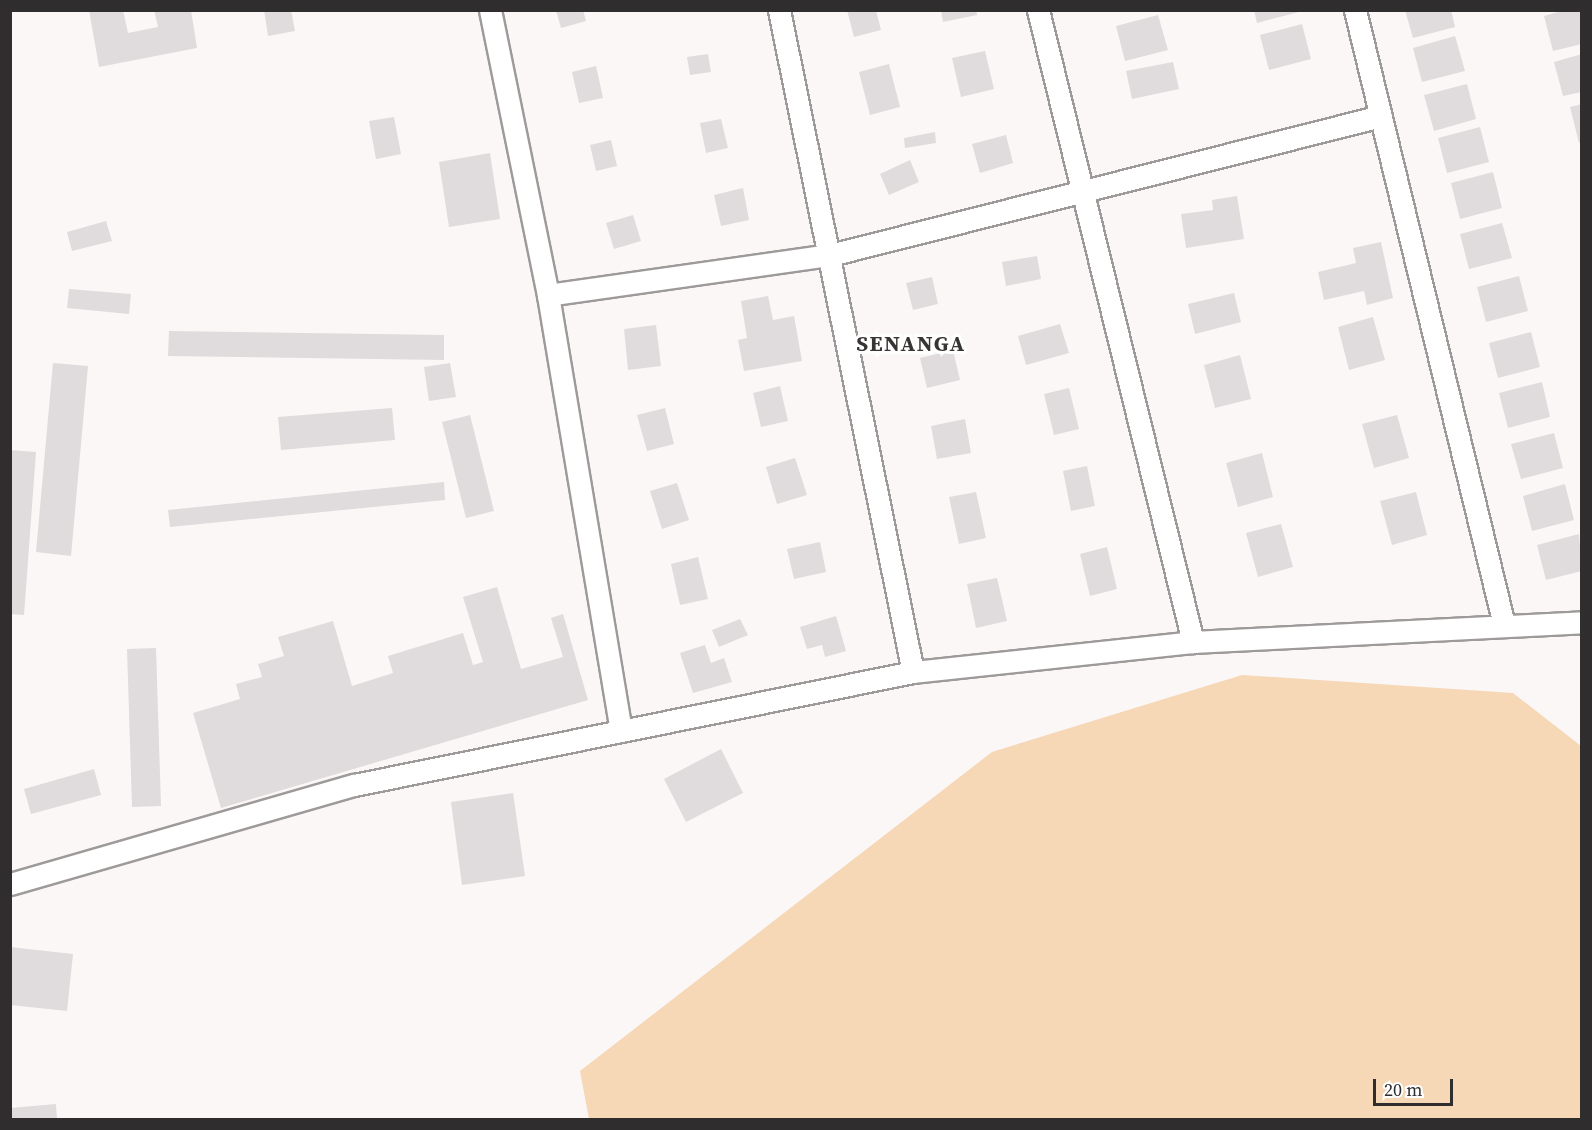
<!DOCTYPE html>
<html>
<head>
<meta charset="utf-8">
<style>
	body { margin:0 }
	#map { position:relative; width:1592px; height:1130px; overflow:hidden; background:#fbf7f6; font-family:"Source Serif 4",serif }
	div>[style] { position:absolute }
	.green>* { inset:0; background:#f6d7b6 }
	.building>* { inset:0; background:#e0dcdd }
	.roads { filter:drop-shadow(2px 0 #9e9a9a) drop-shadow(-2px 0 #9e9a9a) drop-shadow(0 2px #9e9a9a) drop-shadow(0 -2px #9e9a9a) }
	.minor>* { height:21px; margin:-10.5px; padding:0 10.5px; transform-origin:10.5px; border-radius:10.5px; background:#fff }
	span { translate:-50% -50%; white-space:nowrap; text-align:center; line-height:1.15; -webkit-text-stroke:6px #fff; paint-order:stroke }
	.district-label { font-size:22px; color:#373433; font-weight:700; letter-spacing:1.5px }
	.frame { position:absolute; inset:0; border:12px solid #2f2d2d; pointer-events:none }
	.scale { position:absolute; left:1373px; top:1079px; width:80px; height:27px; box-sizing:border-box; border:3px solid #2f2d2d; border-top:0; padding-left:8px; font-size:18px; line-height:21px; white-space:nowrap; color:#2f2d2d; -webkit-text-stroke:4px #fff; paint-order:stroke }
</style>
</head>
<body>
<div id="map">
	<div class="green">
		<div style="clip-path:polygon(1242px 675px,1513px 693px,1581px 746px,1581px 1119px,589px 1119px,580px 1071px,992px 752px)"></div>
	</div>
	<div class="building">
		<div style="clip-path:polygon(89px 10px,123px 10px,128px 33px,158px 27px,154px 10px,191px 10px,197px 48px,99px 67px)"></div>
		<div style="clip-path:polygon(264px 10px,291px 10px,295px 31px,268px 36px)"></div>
		<div style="clip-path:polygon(556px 10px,583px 10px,586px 21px,561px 28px)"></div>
		<div style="clip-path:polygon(847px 10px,876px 10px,881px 30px,854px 37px)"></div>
		<div style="clip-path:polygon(941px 10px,976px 10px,977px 15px,943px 22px)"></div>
		<div style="clip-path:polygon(1254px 10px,1303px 10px,1303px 11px,1257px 23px)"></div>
		<div style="clip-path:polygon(1405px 10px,1451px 10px,1455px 27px,1413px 38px)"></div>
		<div style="clip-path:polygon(1565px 10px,1582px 10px,1582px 44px,1553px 51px,1544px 16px)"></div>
		<div style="clip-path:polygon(1158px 15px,1168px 50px,1125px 61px,1116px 26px)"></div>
		<div style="clip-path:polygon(1302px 24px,1311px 59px,1269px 70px,1260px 35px)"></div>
		<div style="clip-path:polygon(1455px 36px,1465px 71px,1422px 82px,1413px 48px)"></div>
		<div style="clip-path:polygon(985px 51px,994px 89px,961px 97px,952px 58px)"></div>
		<div style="clip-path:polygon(708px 54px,711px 72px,690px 75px,687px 57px)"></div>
		<div style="clip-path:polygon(1582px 54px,1582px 92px,1563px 96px,1554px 62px)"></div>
		<div style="clip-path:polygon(1173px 62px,1179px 89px,1132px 99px,1126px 71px)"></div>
		<div style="clip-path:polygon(889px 64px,900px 107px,870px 115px,859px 72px)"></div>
		<div style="clip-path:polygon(596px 66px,603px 98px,579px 103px,572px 72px)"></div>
		<div style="clip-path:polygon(1467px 84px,1476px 119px,1434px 131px,1424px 95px)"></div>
		<div style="clip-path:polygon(1582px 104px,1582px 142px,1579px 143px,1570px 107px)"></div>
		<div style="clip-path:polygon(394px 117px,401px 154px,376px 159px,369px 121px)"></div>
		<div style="clip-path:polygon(721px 119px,728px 148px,706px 153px,700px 123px)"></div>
		<div style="clip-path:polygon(1480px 127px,1489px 162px,1447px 173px,1438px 138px)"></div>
		<div style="clip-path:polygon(935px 132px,936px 143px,905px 148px,904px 138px)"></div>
		<div style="clip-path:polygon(1006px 135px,1013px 163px,980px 173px,972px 144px)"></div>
		<div style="clip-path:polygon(611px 140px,617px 166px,596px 171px,590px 145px)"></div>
		<div style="clip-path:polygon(490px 153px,500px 219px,449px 227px,439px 162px)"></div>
		<div style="clip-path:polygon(910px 160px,919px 182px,889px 195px,880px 174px)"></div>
		<div style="clip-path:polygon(1493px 172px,1502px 208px,1460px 219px,1451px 183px)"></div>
		<div style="clip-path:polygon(743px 188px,749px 220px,721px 226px,714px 195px)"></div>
		<div style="clip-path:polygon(1237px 196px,1244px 239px,1186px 248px,1181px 214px,1213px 210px,1212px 200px)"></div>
		<div style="clip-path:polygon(633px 215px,641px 241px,614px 249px,606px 223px)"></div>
		<div style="clip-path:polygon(106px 221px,112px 241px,72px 251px,67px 232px)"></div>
		<div style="clip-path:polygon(1502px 223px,1512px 258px,1469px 269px,1460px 234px)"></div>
		<div style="clip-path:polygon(1381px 242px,1393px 298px,1367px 305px,1364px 291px,1324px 300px,1318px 272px,1356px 263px,1353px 248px)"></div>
		<div style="clip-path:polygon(1037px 256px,1041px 279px,1006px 286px,1002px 262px)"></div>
		<div style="clip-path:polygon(1519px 276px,1528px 311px,1486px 322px,1477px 287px)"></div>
		<div style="clip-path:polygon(932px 277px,938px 304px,913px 310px,906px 283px)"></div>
		<div style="clip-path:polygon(69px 289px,131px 294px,129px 314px,67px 308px)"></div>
		<div style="clip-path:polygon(1234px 293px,1241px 322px,1195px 334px,1188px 304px)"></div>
		<div style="clip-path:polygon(768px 296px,773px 320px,794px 316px,802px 361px,744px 371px,738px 340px,747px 338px,741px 301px)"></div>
		<div style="clip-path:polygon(1373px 317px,1385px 360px,1349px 370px,1338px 327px)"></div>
		<div style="clip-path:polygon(1060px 324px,1069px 353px,1026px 365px,1018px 336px)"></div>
		<div style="clip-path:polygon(656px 325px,661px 366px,628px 370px,624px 329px)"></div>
		<div style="clip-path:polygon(169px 331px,444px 335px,444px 360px,168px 356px)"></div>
		<div style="clip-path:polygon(1531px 332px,1540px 367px,1498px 378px,1489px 343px)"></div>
		<div style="clip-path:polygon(953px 350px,960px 380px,927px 388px,920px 358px)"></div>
		<div style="clip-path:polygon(1240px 355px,1251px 399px,1215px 408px,1204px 365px)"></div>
		<div style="clip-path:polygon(53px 363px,88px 366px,71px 556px,36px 552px)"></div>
		<div style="clip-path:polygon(450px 363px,456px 397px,429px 401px,424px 367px)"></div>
		<div style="clip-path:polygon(1542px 382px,1550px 417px,1508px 428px,1499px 393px)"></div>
		<div style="clip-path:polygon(780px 386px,788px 421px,761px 427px,753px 393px)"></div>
		<div style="clip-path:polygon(1069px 388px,1079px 429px,1054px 435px,1044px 394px)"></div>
		<div style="clip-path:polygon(392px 408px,395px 440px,281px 450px,278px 417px)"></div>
		<div style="clip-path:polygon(665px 408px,674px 444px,647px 451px,637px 415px)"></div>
		<div style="clip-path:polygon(470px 415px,494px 511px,466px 518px,442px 422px)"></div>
		<div style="clip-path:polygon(1397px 415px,1409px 458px,1374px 468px,1362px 424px)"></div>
		<div style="clip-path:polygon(965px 419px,971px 453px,937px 459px,931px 426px)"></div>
		<div style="clip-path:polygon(1554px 433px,1563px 468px,1521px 479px,1511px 444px)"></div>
		<div style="clip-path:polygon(10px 450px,36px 452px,24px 615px,10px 614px)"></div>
		<div style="clip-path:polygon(1262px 453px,1273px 497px,1238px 507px,1226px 463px)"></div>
		<div style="clip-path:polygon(795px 458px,807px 495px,777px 504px,766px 467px)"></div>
		<div style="clip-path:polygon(1087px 466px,1095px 506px,1071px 511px,1063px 471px)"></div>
		<div style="clip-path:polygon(444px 482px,445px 500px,170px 527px,168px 510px)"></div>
		<div style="clip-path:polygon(677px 483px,689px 520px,662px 529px,650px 491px)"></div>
		<div style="clip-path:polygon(1565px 484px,1574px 520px,1532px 531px,1523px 496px)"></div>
		<div style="clip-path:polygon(976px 492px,986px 538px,959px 544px,949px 497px)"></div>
		<div style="clip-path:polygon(1416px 492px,1427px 535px,1392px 545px,1380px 501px)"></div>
		<div style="clip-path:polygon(1281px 524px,1293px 567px,1258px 577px,1246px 533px)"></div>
		<div style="clip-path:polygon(1579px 534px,1582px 571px,1546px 580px,1537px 545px)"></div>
		<div style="clip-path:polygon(820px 542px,826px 572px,794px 579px,787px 549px)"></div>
		<div style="clip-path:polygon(1107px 547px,1117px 589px,1090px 596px,1080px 554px)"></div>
		<div style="clip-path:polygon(698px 557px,708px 599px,680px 605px,671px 564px)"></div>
		<div style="clip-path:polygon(997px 578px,1007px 621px,976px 628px,967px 584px)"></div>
		<div style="clip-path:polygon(497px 587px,521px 669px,563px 657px,551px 618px,563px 614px,588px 700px,221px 808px,193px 713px,240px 699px,236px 684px,262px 677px,258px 664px,284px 656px,278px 637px,333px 621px,352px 686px,393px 673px,388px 656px,463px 633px,473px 665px,483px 662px,463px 597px)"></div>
		<div style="clip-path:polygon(836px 616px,846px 651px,825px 657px,822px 645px,807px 649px,800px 627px)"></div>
		<div style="clip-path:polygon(740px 619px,748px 635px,719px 647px,712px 630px)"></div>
		<div style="clip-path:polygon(705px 645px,711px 663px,724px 658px,732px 682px,693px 693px,680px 653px)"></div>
		<div style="clip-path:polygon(156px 648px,161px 806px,132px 807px,127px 649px)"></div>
		<div style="clip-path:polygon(721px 749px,743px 793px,686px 822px,664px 779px)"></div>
		<div style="clip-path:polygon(94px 769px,101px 795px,31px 814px,24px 789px)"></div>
		<div style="clip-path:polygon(513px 793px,525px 876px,462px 885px,451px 802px)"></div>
		<div style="clip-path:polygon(10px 947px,73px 954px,67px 1011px,10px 1005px)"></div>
		<div style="clip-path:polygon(56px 1104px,57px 1120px,10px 1120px,10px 1108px)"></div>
	</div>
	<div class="roads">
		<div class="minor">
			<div style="left:490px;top:10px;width:291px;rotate:78.5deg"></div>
			<div style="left:548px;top:295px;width:442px;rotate:80.5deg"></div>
			<div style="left:779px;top:10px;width:675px;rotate:78.56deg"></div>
			<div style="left:1038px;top:10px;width:651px;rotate:76.22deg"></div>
			<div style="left:1355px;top:10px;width:633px;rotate:76.38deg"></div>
			<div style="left:548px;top:295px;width:285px;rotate:-8.1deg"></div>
			<div style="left:830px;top:255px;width:568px;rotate:-14.16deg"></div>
			<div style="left:10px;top:884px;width:358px;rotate:-16.1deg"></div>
			<div style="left:354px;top:785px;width:570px;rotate:-11.43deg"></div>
			<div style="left:913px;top:672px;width:282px;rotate:-6.1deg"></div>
			<div style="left:1193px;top:642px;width:390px;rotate:-2.9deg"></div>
		</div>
	</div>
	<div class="district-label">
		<span style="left:911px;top:344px">SENANGA</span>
	</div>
	<div class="frame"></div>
	<div class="scale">20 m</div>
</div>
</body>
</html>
